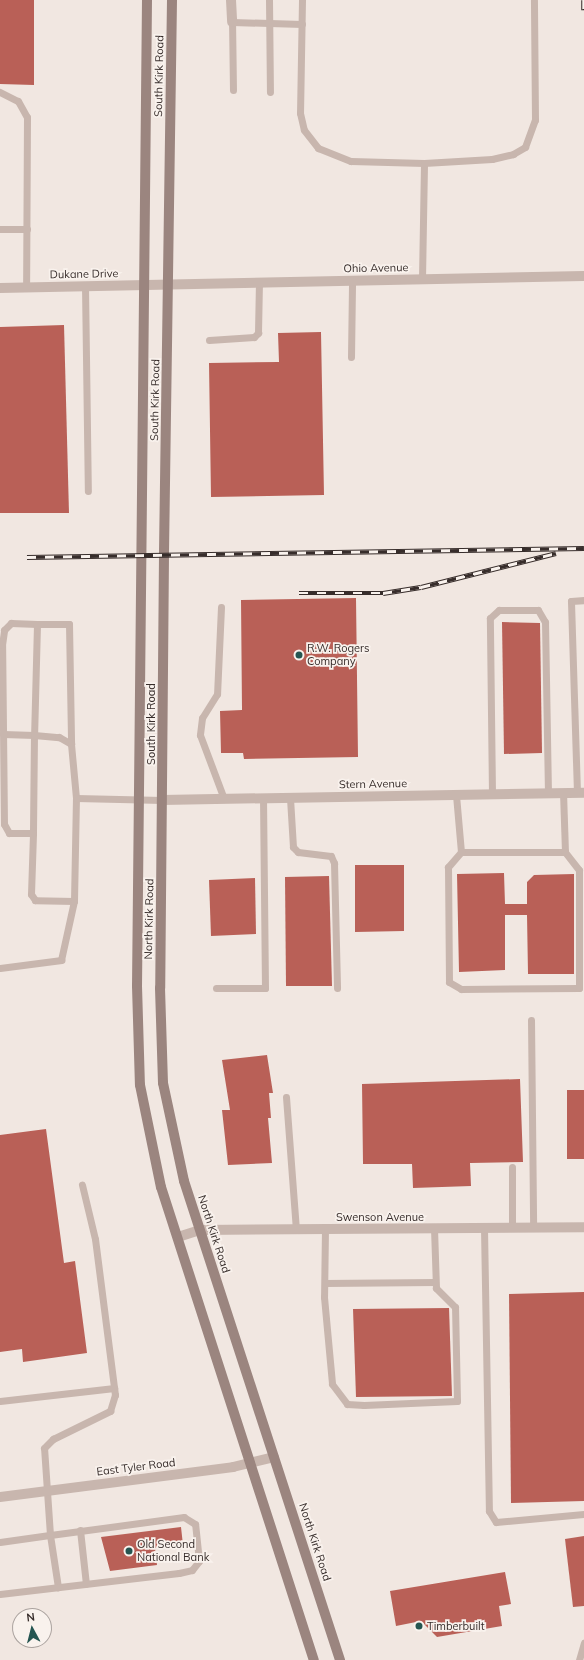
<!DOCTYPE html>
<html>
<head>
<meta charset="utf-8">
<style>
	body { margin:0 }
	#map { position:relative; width:584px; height:1660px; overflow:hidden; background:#f1e7e1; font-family:Mulish,sans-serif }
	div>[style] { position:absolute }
	.building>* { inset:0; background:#b96057 }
	.service>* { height:7px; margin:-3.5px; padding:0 3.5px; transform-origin:3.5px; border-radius:3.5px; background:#c8b6ae }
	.minor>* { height:10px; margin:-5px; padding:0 5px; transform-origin:5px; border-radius:5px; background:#c8b6ae }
	.tertiary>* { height:10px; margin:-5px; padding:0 5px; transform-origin:5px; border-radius:5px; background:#c8b6ae }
	.secondary>* { height:10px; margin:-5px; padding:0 5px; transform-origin:5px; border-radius:5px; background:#9b857f }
	.rail>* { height:4.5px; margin-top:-2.25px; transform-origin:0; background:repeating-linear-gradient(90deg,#f9f2ed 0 9px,#372d2b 0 18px); box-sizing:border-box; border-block:1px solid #372d2b }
	.dots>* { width:11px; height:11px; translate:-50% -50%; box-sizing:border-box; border:2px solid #f9f2ed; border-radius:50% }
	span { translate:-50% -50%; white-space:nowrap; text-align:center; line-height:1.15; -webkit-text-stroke:3.5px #f9f2ed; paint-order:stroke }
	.street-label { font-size:11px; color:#372d2b }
	.poi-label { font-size:11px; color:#372d2b }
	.left { translate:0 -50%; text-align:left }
	.north { position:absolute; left:12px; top:1608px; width:40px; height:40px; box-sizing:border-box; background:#f9f2ed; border:1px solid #aba39f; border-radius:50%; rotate:353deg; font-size:11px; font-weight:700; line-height:16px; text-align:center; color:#372d2b }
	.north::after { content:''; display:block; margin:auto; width:14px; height:18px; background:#255551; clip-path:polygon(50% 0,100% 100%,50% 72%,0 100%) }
</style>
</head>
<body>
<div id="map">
	<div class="building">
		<div style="clip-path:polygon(0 0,34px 0,34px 85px,0 84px)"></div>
		<div style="clip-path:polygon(64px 325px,69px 513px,0 513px,0 327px)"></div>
		<div style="clip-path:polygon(321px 332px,324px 495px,211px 497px,209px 363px,279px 362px,278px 333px)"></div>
		<div style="clip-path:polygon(356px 598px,358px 757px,244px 759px,243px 753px,221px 753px,220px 711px,242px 710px,241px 600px)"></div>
		<div style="clip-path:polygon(502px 622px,540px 623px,542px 753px,504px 754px)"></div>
		<div style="clip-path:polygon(355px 865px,404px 865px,404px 931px,355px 932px)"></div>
		<div style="clip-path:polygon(504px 873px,505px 904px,527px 904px,527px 882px,534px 875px,574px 874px,574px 974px,528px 974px,527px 915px,505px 915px,505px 970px,459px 972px,457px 874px)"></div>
		<div style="clip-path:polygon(329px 876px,332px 986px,286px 986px,285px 877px)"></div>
		<div style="clip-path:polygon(255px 878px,256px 934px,211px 936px,209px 880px)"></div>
		<div style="clip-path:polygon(267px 1055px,273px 1093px,269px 1093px,271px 1118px,268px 1118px,272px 1163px,228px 1165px,222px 1110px,230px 1110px,222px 1060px)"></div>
		<div style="clip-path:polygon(520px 1079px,523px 1162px,470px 1163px,471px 1186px,413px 1188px,412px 1164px,363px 1164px,362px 1084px)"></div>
		<div style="clip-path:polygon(567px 1090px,584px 1090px,584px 1159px,567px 1159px)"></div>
		<div style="clip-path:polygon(46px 1129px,64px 1263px,75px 1261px,87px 1353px,23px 1362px,22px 1349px,0 1352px,0 1135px)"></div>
		<div style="clip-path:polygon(584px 1292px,584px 1501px,511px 1503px,509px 1294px)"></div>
		<div style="clip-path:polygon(449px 1308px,452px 1396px,356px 1397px,353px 1309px)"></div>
		<div style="clip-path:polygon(181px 1527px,183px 1545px,155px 1548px,157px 1565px,110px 1571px,101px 1537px)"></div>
		<div style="clip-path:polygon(584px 1536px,584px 1606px,573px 1607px,565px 1539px)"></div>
		<div style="clip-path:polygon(505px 1572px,511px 1604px,499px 1606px,502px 1626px,437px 1637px,421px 1621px,396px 1626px,390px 1591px)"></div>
	</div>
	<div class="service">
		<div style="left:269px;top:0;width:92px;rotate:89.4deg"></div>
		<div style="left:302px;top:0;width:113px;rotate:91deg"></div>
		<div style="left:300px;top:113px;width:17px;rotate:77deg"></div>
		<div style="left:304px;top:130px;width:23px;rotate:52deg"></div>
		<div style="left:318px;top:148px;width:35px;rotate:22deg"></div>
		<div style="left:351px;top:161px;width:73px;rotate:1.6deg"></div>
		<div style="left:424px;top:163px;width:68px;rotate:-3.4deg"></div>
		<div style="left:492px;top:159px;width:22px;rotate:-13deg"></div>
		<div style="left:513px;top:154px;width:14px;rotate:-30deg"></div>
		<div style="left:525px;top:147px;width:29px;rotate:-70deg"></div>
		<div style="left:535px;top:120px;width:120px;rotate:-90.5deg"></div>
		<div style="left:233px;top:90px;width:68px;rotate:-90.8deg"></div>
		<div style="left:232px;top:22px;width:70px;rotate:1.6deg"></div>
		<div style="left:0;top:92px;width:20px;rotate:27deg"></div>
		<div style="left:18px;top:101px;width:18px;rotate:61deg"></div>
		<div style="left:27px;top:117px;width:170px;rotate:90.3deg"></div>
		<div style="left:0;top:229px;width:27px"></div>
		<div style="left:422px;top:279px;width:116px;rotate:-89deg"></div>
		<div style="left:85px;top:286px;width:205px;rotate:89.2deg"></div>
		<div style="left:209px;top:340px;width:45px;rotate:-3.8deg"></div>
		<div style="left:254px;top:337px;width:6px;rotate:-45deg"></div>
		<div style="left:258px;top:333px;width:50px;rotate:-88.9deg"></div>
		<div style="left:351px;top:357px;width:76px;rotate:-89.2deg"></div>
		<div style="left:221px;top:607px;width:87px;rotate:92.6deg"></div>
		<div style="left:217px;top:694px;width:28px;rotate:122deg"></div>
		<div style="left:202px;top:718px;width:17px;rotate:97deg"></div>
		<div style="left:200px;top:735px;width:68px;rotate:69.4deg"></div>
		<div style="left:37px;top:624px;width:32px"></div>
		<div style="left:69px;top:624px;width:120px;rotate:89deg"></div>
		<div style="left:3px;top:734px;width:31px;rotate:2deg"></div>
		<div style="left:34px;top:735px;width:98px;rotate:90.6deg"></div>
		<div style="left:577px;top:793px;width:192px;rotate:-91.8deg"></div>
		<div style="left:571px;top:601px;width:13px;rotate:-4deg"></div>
		<div style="left:492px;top:794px;width:176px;rotate:-90.7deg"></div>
		<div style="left:490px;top:618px;width:12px;rotate:-42deg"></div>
		<div style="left:499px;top:610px;width:39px"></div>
		<div style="left:538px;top:610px;width:14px;rotate:60deg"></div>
		<div style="left:545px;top:622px;width:171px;rotate:89deg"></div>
		<div style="left:456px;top:795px;width:57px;rotate:85deg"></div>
		<div style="left:461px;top:852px;width:104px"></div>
		<div style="left:565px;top:852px;width:59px;rotate:-91.9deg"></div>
		<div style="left:290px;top:798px;width:49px;rotate:86.5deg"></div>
		<div style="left:293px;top:847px;width:7px;rotate:45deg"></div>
		<div style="left:298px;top:852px;width:33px;rotate:7deg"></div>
		<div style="left:331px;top:856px;width:8px;rotate:67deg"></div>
		<div style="left:334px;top:863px;width:125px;rotate:88.6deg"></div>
		<div style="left:461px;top:852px;width:20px;rotate:131deg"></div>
		<div style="left:448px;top:867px;width:115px;rotate:89.5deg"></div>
		<div style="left:449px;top:982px;width:14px;rotate:30deg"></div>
		<div style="left:461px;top:989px;width:118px;rotate:-0.5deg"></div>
		<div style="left:579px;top:988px;width:118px;rotate:-90deg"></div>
		<div style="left:579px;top:870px;width:23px;rotate:-128deg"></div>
		<div style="left:74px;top:901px;width:39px;rotate:-179deg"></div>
		<div style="left:35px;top:900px;width:7px;rotate:-124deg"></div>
		<div style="left:31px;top:894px;width:61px;rotate:-88.1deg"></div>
		<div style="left:33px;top:833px;width:24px;rotate:180deg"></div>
		<div style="left:9px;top:833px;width:10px;rotate:-119deg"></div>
		<div style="left:4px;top:824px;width:179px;rotate:-90.6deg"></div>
		<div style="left:2px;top:645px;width:15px;rotate:-82deg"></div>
		<div style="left:4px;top:630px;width:10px;rotate:-45deg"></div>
		<div style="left:11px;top:623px;width:26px;rotate:2deg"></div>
		<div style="left:37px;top:624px;width:111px;rotate:91.5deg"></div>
		<div style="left:34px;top:735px;width:25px;rotate:5deg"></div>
		<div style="left:59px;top:737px;width:14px;rotate:30deg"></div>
		<div style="left:71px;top:744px;width:54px;rotate:84.7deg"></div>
		<div style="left:0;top:968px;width:62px;rotate:-7.5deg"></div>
		<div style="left:61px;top:960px;width:60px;rotate:-77.6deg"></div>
		<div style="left:74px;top:901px;width:103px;rotate:-88.9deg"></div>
		<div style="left:76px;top:798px;width:86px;rotate:1.3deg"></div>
		<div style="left:216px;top:988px;width:49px"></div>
		<div style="left:265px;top:988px;width:190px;rotate:-90.6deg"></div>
		<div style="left:531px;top:1020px;width:207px;rotate:89.4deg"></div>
		<div style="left:286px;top:1097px;width:132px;rotate:85.7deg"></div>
		<div style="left:512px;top:1167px;width:60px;rotate:90deg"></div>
		<div style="left:484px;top:1228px;width:283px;rotate:89deg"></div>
		<div style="left:489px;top:1511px;width:13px;rotate:58deg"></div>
		<div style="left:496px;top:1522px;width:88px;rotate:-5.2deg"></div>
		<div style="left:325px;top:1229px;width:68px;rotate:90.8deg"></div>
		<div style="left:324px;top:1297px;width:87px;rotate:84.7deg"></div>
		<div style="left:332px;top:1384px;width:25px;rotate:53deg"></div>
		<div style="left:347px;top:1404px;width:17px;rotate:3deg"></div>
		<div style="left:364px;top:1405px;width:93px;rotate:-2.5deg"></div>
		<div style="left:457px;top:1401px;width:94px;rotate:-91.2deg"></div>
		<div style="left:455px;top:1307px;width:27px;rotate:-135deg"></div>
		<div style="left:436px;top:1288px;width:60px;rotate:-91.9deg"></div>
		<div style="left:325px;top:1283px;width:110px;rotate:-0.5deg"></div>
		<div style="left:0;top:1401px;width:115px;rotate:-6.5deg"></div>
		<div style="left:80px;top:1530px;width:54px;rotate:83.7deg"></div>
		<div style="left:0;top:1542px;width:50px;rotate:-8deg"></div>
		<div style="left:50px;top:1535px;width:53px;rotate:81.3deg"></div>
		<div style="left:0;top:1594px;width:180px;rotate:-6.7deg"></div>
		<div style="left:179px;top:1573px;width:13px;rotate:-13deg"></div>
		<div style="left:192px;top:1570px;width:11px;rotate:-52deg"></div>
		<div style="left:199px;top:1561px;width:37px;rotate:-96deg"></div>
		<div style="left:195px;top:1524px;width:13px;rotate:-148deg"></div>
		<div style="left:184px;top:1517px;width:135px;rotate:172.3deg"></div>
		<div style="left:50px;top:1535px;width:87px;rotate:-93.9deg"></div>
		<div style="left:44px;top:1448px;width:13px;rotate:-45deg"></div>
		<div style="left:53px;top:1439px;width:64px;rotate:-26.2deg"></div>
		<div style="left:110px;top:1411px;width:17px;rotate:-73deg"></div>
		<div style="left:115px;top:1395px;width:157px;rotate:-97.3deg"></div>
		<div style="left:95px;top:1239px;width:56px;rotate:-103.5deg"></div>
		<div style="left:579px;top:1660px;width:18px;rotate:-74deg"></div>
	</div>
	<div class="minor">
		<div style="left:231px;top:0;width:22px;rotate:87deg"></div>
		<div style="left:0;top:288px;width:584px;rotate:-1.18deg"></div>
		<div style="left:162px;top:800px;width:422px;rotate:-1deg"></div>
		<div style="left:178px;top:1237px;width:23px;rotate:-18deg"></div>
		<div style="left:200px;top:1230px;width:384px;rotate:-0.4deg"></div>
	</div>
	<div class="tertiary">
		<div style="left:0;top:1497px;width:235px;rotate:-7.3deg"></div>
		<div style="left:233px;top:1467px;width:42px;rotate:-13.7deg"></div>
	</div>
	<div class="secondary">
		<div style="left:147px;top:0;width:986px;rotate:90.58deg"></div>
		<div style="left:137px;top:986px;width:99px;rotate:88.3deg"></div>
		<div style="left:140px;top:1085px;width:104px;rotate:78.4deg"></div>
		<div style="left:161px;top:1187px;width:497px;rotate:72.1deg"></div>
		<div style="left:172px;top:0;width:555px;rotate:90.83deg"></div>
		<div style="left:164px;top:555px;width:433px;rotate:90.5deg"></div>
		<div style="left:160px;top:988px;width:95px;rotate:88.2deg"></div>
		<div style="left:163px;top:1083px;width:100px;rotate:77.9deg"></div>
		<div style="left:184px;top:1181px;width:504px;rotate:71.96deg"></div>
	</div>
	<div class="rail">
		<div style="left:584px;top:0;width:10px;rotate:90deg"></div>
		<div style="left:27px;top:557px;width:557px;rotate:-0.93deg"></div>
		<div style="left:299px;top:593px;width:84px"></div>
		<div style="left:383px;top:593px;width:38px;rotate:-9deg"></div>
		<div style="left:421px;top:587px;width:139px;rotate:-14.1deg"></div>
	</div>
	<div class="dots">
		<div style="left:299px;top:655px;background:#255551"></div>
		<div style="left:129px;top:1551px;background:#255551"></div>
		<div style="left:419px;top:1626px;background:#255551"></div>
	</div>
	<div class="street-label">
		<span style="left:159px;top:76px;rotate:-89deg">South Kirk Road</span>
		<span style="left:376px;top:268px;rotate:-1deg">Ohio Avenue</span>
		<span style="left:84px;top:274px;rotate:-1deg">Dukane Drive</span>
		<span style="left:155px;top:400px;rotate:-89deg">South Kirk Road</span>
		<span style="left:151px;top:724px;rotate:-90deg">South Kirk Road</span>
		<span style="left:373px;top:784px;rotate:-1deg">Stern Avenue</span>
		<span style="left:149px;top:919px;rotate:-89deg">North Kirk Road</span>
		<span style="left:380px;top:1217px">Swenson Avenue</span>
		<span style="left:214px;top:1234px;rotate:72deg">North Kirk Road</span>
		<span style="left:136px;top:1467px;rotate:-7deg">East Tyler Road</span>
		<span style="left:315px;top:1542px;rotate:72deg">North Kirk Road</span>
	</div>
	<div class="poi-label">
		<span class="left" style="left:307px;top:655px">R.W. Rogers<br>Company</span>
		<span class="left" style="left:137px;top:1551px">Old Second<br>National Bank</span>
		<span class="left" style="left:427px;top:1626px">Timberbuilt</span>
	</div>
	<div class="north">N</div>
</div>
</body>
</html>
